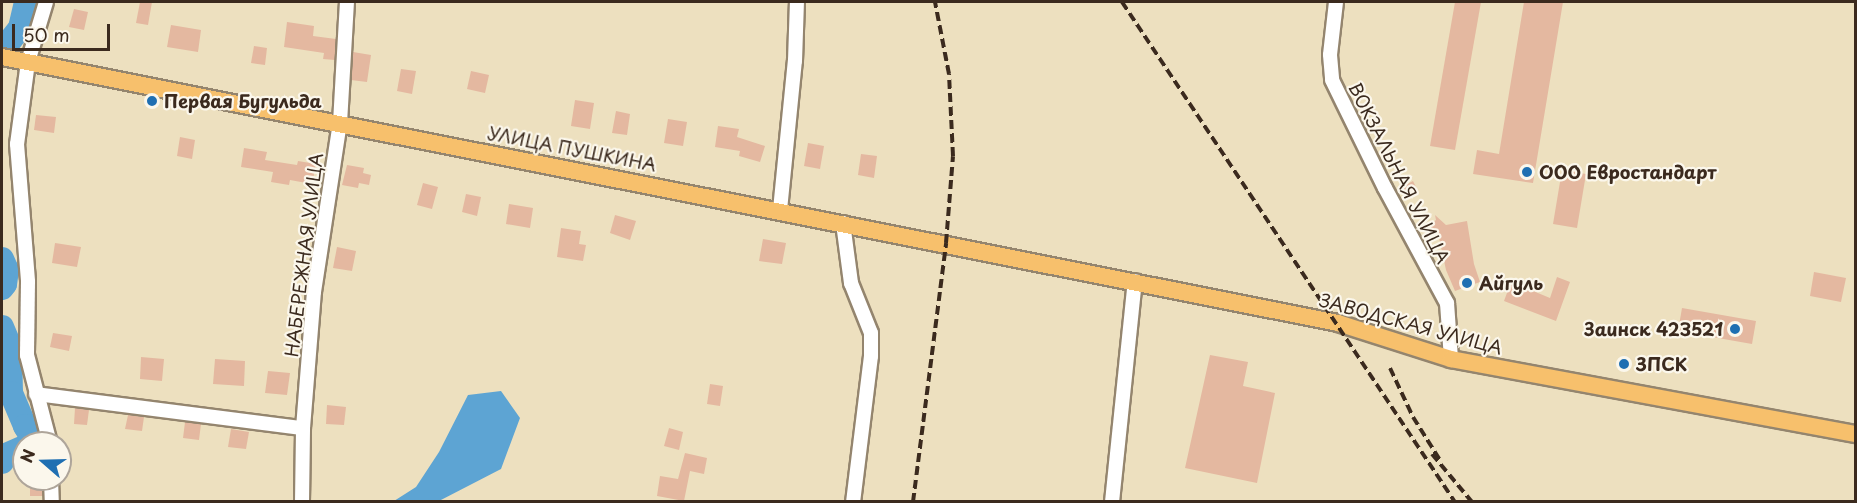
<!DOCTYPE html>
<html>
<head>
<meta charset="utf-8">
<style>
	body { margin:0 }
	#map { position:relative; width:1857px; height:503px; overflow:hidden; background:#ede0bf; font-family:"Playpen Sans",sans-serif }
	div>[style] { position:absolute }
	.water>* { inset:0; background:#5da4d3 }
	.river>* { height:24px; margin:-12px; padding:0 12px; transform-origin:12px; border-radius:12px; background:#5da4d3 }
	.building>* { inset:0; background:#e4b8a0 }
	.roads { filter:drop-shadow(2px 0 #94856e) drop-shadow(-2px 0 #94856e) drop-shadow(0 2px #94856e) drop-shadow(0 -2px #94856e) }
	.minor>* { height:14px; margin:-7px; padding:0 7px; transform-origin:7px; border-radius:7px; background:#fff }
	.major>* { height:16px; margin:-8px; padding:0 8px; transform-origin:8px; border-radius:8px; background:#f7c06c }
	.rail>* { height:4px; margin-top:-2px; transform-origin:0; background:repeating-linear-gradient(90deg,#3b2a1e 0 9px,transparent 0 13.5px) }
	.dots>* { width:16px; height:16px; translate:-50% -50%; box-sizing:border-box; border:3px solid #fbf7ec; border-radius:50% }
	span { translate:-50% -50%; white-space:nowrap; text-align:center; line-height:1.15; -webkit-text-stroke:4.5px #fbf7ec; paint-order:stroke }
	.poi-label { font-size:18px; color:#3b2a1e; font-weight:700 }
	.left { translate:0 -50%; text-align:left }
	.right { translate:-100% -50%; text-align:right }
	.street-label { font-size:18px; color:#3b2a1e }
	.frame { position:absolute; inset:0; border:3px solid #3b2a1e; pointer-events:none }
	.north { position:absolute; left:12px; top:431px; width:60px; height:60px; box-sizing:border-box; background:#fbf7ec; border:2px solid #aea59a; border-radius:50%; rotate:290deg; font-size:16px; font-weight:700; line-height:24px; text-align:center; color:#3b2a1e }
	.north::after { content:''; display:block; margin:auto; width:21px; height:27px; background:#1f6fb2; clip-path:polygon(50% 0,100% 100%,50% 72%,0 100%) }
	.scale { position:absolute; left:12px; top:24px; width:98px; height:27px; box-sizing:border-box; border:3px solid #3b2a1e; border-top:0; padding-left:8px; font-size:18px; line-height:21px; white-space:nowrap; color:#3b2a1e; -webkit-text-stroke:4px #fbf7ec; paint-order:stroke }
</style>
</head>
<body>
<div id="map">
	<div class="water">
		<div style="clip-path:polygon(501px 391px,520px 418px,501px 469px,439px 501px,394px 501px,416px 487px,439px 452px,468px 395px)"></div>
	</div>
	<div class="river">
		<div style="left:2px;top:51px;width:29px;rotate:-52deg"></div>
		<div style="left:20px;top:28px;width:27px;rotate:-77deg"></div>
		<div style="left:2px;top:259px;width:12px;rotate:66deg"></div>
		<div style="left:7px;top:270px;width:14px;rotate:98deg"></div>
		<div style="left:5px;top:284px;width:5px;rotate:127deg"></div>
		<div style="left:2px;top:327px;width:21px;rotate:67deg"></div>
		<div style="left:10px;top:346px;width:47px;rotate:88.8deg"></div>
		<div style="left:11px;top:393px;width:36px;rotate:67deg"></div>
		<div style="left:25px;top:426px;width:20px;rotate:60deg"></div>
		<div style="left:2px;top:462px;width:8px;rotate:-60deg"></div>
		<div style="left:6px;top:455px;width:20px;rotate:-24deg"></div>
	</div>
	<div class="building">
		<div style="clip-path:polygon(140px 2px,152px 2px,148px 25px,136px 23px)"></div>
		<div style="clip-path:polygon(1455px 2px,1481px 2px,1455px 150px,1430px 146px)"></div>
		<div style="clip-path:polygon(1524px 2px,1563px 2px,1533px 183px,1473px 174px,1477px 150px,1499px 154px)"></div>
		<div style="clip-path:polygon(74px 9px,88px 12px,84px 30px,69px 27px)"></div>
		<div style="clip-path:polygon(287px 22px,314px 26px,313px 36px,336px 39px,335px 60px,323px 59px,324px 53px,284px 47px)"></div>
		<div style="clip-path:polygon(171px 25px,201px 30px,198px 52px,167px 47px)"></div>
		<div style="clip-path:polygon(254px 46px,267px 48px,265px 65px,251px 63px)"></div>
		<div style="clip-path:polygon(353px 52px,371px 55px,367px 82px,351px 80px)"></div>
		<div style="clip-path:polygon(401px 69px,416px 71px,412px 94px,397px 91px)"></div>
		<div style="clip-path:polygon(471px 71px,489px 75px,485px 93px,467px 89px)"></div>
		<div style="clip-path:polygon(575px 100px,594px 103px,590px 129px,571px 126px)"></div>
		<div style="clip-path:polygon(616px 111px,630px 114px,627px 135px,612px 133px)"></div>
		<div style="clip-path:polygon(36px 115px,56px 117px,54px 133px,34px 130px)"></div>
		<div style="clip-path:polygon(668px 119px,687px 122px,683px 146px,664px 143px)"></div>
		<div style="clip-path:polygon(718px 126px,739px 129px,737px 137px,765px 146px,760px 162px,739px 156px,740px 151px,715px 147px)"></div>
		<div style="clip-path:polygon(180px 137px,195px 140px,192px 159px,177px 156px)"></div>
		<div style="clip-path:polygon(808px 143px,824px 146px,820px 169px,804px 166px)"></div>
		<div style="clip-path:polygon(244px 148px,267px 152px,265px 160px,297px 165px,298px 161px,316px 164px,312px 184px,290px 180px,289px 185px,271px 182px,273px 172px,241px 167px)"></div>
		<div style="clip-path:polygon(861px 154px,877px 156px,874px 178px,858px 175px)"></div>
		<div style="clip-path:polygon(347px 165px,364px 168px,363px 173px,371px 175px,369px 185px,359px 183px,358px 188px,342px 185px)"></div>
		<div style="clip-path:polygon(1562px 170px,1586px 174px,1577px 228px,1553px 224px)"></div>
		<div style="clip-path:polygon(1413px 181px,1419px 193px,1406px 200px,1400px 188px)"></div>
		<div style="clip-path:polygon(423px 183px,438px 187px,432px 209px,417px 205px)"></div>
		<div style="clip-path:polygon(466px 194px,481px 197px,477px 216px,462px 212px)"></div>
		<div style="clip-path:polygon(509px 204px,533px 208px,530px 228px,506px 224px)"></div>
		<div style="clip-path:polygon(615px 215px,636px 221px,630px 240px,610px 233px)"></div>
		<div style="clip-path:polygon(1435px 215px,1446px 225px,1467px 221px,1474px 264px,1480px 282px,1455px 291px,1446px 270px,1438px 233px,1431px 228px,1432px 223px,1436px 220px)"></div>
		<div style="clip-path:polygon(561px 228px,581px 231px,579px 244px,586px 245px,583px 261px,557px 257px)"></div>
		<div style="clip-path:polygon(763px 239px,786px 243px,782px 264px,759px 261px)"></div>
		<div style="clip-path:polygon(55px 243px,81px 247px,77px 267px,52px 263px)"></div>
		<div style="clip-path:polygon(337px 247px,356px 251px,352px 271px,333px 268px)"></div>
		<div style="clip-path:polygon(1814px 272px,1846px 278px,1841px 302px,1810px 296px)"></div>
		<div style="clip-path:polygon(1557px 277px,1570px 282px,1556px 321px,1504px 301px,1511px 282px,1550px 298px)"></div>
		<div style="clip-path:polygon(1682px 308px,1756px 321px,1752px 344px,1678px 331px)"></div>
		<div style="clip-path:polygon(53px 333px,72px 336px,69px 351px,50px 347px)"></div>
		<div style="clip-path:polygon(1210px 355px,1248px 362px,1243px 386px,1275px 393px,1257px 483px,1185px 468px)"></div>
		<div style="clip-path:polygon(141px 357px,164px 359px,162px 381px,140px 379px)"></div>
		<div style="clip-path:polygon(215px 359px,245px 361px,244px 386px,213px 384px)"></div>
		<div style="clip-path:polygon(268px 371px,290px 373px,287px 395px,265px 393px)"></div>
		<div style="clip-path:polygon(710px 384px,723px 386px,720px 406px,707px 404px)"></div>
		<div style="clip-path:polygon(327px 405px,346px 407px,344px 425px,326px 424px)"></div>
		<div style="clip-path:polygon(75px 408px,89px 410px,87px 425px,74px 424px)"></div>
		<div style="clip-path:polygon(128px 415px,144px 417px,142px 431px,125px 429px)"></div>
		<div style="clip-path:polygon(185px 422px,201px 424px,199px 440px,183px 438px)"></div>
		<div style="clip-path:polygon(669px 428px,683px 432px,679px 450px,664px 446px)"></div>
		<div style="clip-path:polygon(231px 429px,249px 432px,246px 449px,228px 447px)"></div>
		<div style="clip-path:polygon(685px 453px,707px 458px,704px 474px,690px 471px,684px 501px,657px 496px,660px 476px,678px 479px)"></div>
		<div style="clip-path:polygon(30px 479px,42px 479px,43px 496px,30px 496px)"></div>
	</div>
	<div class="roads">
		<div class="minor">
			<div style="left:46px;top:2px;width:63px;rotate:106.7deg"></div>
			<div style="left:28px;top:62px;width:83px;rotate:97.6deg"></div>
			<div style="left:17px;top:144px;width:138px;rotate:85.4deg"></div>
			<div style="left:28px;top:282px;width:73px;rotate:90.8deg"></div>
			<div style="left:27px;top:355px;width:91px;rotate:75.4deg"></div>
			<div style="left:1336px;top:2px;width:53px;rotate:96.5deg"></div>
			<div style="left:1330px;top:55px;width:25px;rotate:85deg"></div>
			<div style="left:1332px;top:80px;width:120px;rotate:63.9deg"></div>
			<div style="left:1385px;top:188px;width:131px;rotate:61.7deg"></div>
			<div style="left:1447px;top:303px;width:56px;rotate:85.9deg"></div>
			<div style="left:780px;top:210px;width:150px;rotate:-84.3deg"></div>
			<div style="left:795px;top:61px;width:59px;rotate:-88.1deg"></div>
			<div style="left:843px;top:223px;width:61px;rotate:82.4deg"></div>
			<div style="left:851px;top:283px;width:54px;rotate:68.2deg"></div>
			<div style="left:871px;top:333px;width:23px;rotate:90deg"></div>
			<div style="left:871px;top:356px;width:147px;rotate:97deg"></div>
			<div style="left:36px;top:394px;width:269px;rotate:7.3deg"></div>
			<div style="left:51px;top:479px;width:23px;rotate:88deg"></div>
			<div style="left:302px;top:502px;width:74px;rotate:-89.2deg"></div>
			<div style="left:303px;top:428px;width:136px;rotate:-85.4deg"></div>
			<div style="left:314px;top:292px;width:171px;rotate:-81.3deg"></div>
			<div style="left:340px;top:123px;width:121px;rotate:-86.7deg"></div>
			<div style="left:1112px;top:502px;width:222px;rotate:-84.1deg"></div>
		</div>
		<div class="major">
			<div style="left:2px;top:57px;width:1362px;rotate:11.26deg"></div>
			<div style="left:1338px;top:323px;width:119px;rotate:17.7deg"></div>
			<div style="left:1451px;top:359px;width:412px;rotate:10.5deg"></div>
		</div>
	</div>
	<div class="rail">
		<div style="left:1122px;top:2px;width:601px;rotate:56.34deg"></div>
		<div style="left:1390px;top:368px;width:54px;rotate:64.9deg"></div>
		<div style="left:1413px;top:417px;width:51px;rotate:57.9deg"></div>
		<div style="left:1432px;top:454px;width:62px;rotate:50.2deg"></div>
		<div style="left:913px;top:502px;width:261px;rotate:-82.7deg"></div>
		<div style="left:946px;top:243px;width:87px;rotate:-85.4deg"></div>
		<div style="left:953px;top:156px;width:82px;rotate:-92.8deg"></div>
		<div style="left:949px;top:74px;width:73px;rotate:-101deg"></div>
	</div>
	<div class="dots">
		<div style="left:152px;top:101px;background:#1f6fb2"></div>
		<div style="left:1527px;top:172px;background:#1f6fb2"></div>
		<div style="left:1467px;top:283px;background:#1f6fb2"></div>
		<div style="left:1735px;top:329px;background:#1f6fb2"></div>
		<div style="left:1624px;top:364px;background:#1f6fb2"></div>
	</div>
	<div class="poi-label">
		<span class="left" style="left:164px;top:101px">Первая Бугульда</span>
		<span class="left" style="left:1539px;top:172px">ООО Евростандарт</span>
		<span class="left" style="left:1479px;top:283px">Айгуль</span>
		<span class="right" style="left:1723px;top:329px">Заинск 423521</span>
		<span class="left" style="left:1636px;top:364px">ЗПСК</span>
	</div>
	<div class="street-label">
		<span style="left:572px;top:149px;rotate:11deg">УЛИЦА ПУШКИНА</span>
		<span style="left:1399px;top:173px;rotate:63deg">ВОКЗАЛЬНАЯ УЛИЦА</span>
		<span style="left:304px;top:255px;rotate:-83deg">НАБЕРЕЖНАЯ УЛИЦА</span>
		<span style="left:1411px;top:324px;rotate:15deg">ЗАВОДСКАЯ УЛИЦА</span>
	</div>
	<div class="frame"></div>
	<div class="north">N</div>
	<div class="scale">50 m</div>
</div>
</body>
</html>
